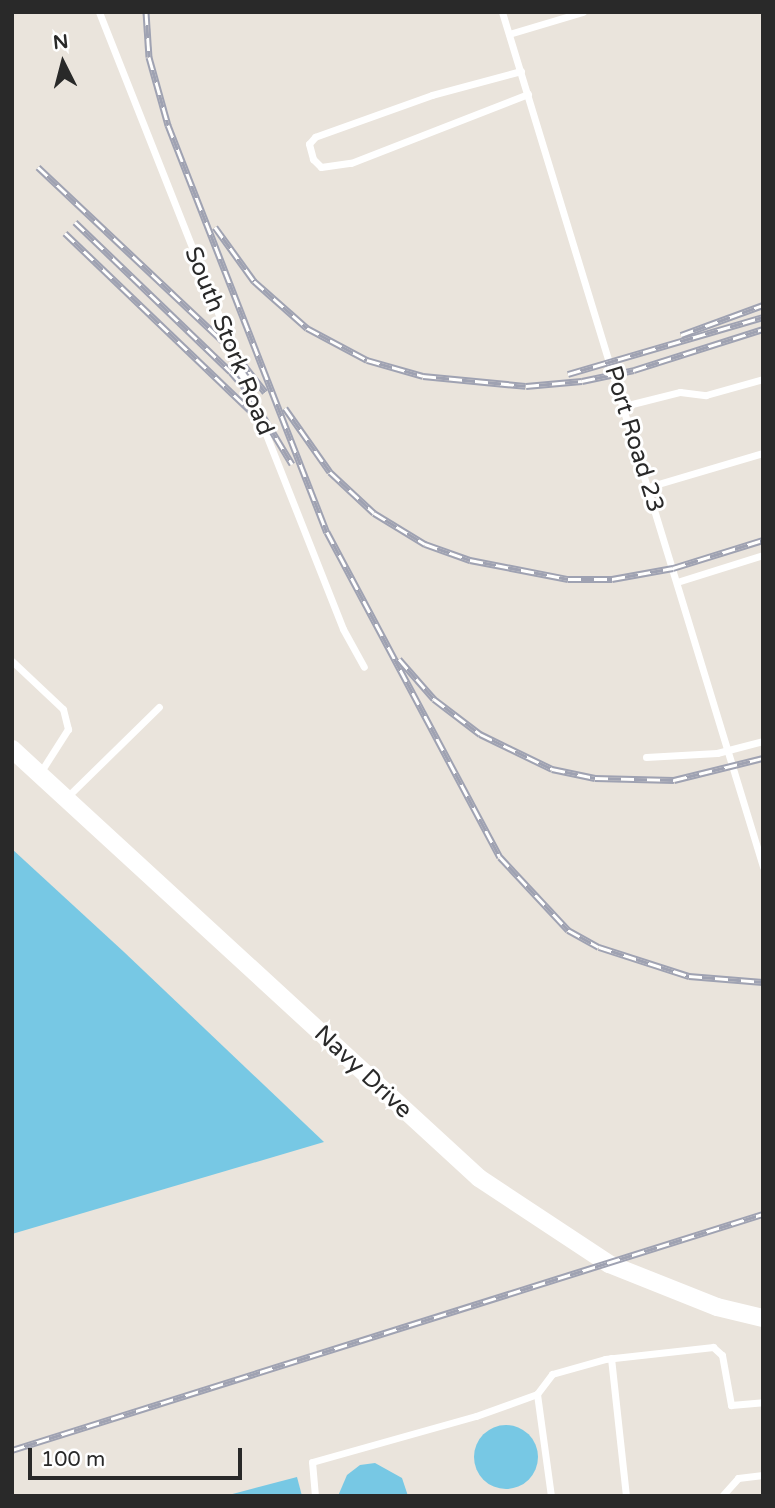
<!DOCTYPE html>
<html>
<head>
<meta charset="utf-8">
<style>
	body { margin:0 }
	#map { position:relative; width:775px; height:1508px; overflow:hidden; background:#eae4dc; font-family:"Varela Round",sans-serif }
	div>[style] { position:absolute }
	.water>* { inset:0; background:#77c8e4 }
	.round { border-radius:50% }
	.service>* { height:7px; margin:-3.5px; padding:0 3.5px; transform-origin:3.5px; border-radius:3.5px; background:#fff }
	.tertiary>* { height:18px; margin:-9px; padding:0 9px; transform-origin:9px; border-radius:9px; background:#fff }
	.rail>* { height:7px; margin-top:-3.5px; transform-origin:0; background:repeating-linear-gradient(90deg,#fff 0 13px,#9fa2b2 0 26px); box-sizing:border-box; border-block:2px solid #9fa2b2 }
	span { translate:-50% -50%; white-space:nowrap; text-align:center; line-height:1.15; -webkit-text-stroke:6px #fff; paint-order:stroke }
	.street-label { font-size:24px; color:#292929 }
	.frame { position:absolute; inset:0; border:14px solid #292929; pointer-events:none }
	.north { position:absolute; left:28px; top:28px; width:70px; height:70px; -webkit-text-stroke:5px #fff; paint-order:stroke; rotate:354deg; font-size:19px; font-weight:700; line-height:28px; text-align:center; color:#292929 }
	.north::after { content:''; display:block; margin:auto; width:24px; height:32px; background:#292929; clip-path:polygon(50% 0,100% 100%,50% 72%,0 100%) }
	.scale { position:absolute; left:28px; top:1448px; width:214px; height:32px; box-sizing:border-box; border:4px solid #292929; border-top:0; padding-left:9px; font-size:21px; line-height:24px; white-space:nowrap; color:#292929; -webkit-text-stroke:5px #fff; paint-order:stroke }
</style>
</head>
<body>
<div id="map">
	<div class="water">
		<div style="clip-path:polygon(12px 849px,124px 952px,324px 1142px,12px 1234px)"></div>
		<div class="round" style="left:474px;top:1425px;width:64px;height:64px"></div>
		<div style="clip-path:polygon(375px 1463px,402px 1478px,408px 1496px,338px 1496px,347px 1475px,360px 1465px)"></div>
		<div style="clip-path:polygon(297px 1477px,302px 1496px,225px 1496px)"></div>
	</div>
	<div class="service">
		<div style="left:99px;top:12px;width:663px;rotate:68.42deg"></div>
		<div style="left:343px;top:629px;width:43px;rotate:61.1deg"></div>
		<div style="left:502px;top:12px;width:894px;rotate:73.02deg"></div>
		<div style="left:509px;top:34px;width:77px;rotate:-16.6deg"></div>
		<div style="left:521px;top:71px;width:92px;rotate:164.9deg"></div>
		<div style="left:432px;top:95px;width:124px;rotate:160.3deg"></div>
		<div style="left:315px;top:137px;width:9px;rotate:131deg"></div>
		<div style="left:309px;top:144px;width:16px;rotate:75deg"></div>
		<div style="left:313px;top:159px;width:11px;rotate:45deg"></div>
		<div style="left:321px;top:167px;width:30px;rotate:-8deg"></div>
		<div style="left:351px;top:163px;width:190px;rotate:-21.3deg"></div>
		<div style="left:624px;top:406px;width:58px;rotate:-14deg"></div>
		<div style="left:680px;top:392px;width:26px;rotate:7deg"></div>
		<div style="left:706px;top:395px;width:59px;rotate:-15.7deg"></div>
		<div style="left:648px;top:487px;width:120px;rotate:-16.5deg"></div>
		<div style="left:677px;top:582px;width:90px;rotate:-17.4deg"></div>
		<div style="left:12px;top:661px;width:70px;rotate:43.3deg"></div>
		<div style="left:63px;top:709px;width:21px;rotate:76deg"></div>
		<div style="left:68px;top:729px;width:52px;rotate:122.5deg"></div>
		<div style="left:646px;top:757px;width:71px;rotate:-3.2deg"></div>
		<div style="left:717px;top:753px;width:48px;rotate:-14.6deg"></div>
		<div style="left:66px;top:798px;width:130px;rotate:-44.4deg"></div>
		<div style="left:611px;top:1358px;width:139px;rotate:83.8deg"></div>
		<div style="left:537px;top:1394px;width:103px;rotate:82.2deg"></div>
		<div style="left:315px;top:1496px;width:34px;rotate:-95deg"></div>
		<div style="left:312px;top:1462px;width:170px;rotate:-15.7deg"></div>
		<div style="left:476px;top:1416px;width:65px;rotate:-19.8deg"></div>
		<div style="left:537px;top:1394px;width:25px;rotate:-53deg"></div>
		<div style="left:552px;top:1374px;width:55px;rotate:-15.8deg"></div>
		<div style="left:605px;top:1359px;width:109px;rotate:-6.3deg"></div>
		<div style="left:713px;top:1347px;width:12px;rotate:42deg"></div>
		<div style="left:722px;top:1355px;width:51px;rotate:79.8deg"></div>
		<div style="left:731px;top:1405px;width:32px;rotate:-5deg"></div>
		<div style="left:722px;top:1496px;width:24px;rotate:-48deg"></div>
		<div style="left:738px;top:1478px;width:25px;rotate:-7deg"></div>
	</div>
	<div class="tertiary">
		<div style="left:12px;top:749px;width:634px;rotate:42.57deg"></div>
		<div style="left:479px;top:1178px;width:156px;rotate:33.5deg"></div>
		<div style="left:609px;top:1264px;width:116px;rotate:21.7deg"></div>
		<div style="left:717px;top:1307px;width:47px;rotate:13.4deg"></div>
	</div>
	<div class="rail">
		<div style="left:146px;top:12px;width:45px;rotate:86.2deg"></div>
		<div style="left:149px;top:57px;width:71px;rotate:74.4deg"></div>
		<div style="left:168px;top:125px;width:437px;rotate:68.7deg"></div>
		<div style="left:327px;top:532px;width:368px;rotate:62deg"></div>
		<div style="left:500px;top:857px;width:100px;rotate:47deg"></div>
		<div style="left:568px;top:930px;width:35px;rotate:29deg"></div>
		<div style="left:599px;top:947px;width:95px;rotate:17.9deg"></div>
		<div style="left:689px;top:976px;width:74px;rotate:4.6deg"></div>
		<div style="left:38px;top:167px;width:268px;rotate:43.3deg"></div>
		<div style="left:233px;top:351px;width:52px;rotate:52deg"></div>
		<div style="left:75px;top:222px;width:216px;rotate:43.9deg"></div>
		<div style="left:231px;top:372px;width:28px;rotate:49deg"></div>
		<div style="left:249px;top:393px;width:83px;rotate:58.8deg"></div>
		<div style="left:215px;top:227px;width:67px;rotate:54.2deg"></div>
		<div style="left:254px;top:281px;width:71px;rotate:41.6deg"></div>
		<div style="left:307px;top:328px;width:68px;rotate:28.1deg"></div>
		<div style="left:367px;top:360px;width:58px;rotate:15.9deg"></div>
		<div style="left:423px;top:376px;width:103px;rotate:5.5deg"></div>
		<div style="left:526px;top:386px;width:56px;rotate:-5.1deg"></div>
		<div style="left:582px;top:381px;width:53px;rotate:-11.9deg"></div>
		<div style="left:634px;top:370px;width:135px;rotate:-17.6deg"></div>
		<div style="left:65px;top:233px;width:263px;rotate:43.8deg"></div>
		<div style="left:681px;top:335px;width:87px;rotate:-20.1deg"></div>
		<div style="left:568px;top:374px;width:203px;rotate:-16.3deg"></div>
		<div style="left:285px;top:408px;width:78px;rotate:54.9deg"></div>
		<div style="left:330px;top:472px;width:60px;rotate:43deg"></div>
		<div style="left:374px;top:513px;width:60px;rotate:31.3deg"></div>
		<div style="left:425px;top:544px;width:48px;rotate:19.6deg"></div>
		<div style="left:470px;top:560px;width:100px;rotate:11deg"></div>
		<div style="left:568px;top:579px;width:44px"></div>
		<div style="left:612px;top:579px;width:62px;rotate:-10.2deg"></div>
		<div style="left:673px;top:568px;width:94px;rotate:-17.3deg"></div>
		<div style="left:399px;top:659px;width:53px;rotate:48.8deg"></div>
		<div style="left:434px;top:699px;width:58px;rotate:37.3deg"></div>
		<div style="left:480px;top:734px;width:80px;rotate:25.9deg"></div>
		<div style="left:552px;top:769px;width:44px;rotate:11.8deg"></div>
		<div style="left:595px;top:778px;width:79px;rotate:1.5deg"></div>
		<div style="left:674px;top:780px;width:92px;rotate:-13.9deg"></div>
		<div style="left:12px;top:1450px;width:787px;rotate:-17.45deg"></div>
	</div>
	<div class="street-label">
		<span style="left:229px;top:341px;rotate:68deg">South Stork Road</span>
		<span style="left:634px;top:439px;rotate:73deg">Port Road 23</span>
		<span style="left:363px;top:1072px;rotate:43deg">Navy Drive</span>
	</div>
	<div class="frame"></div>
	<div class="north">N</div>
	<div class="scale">100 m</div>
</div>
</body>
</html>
